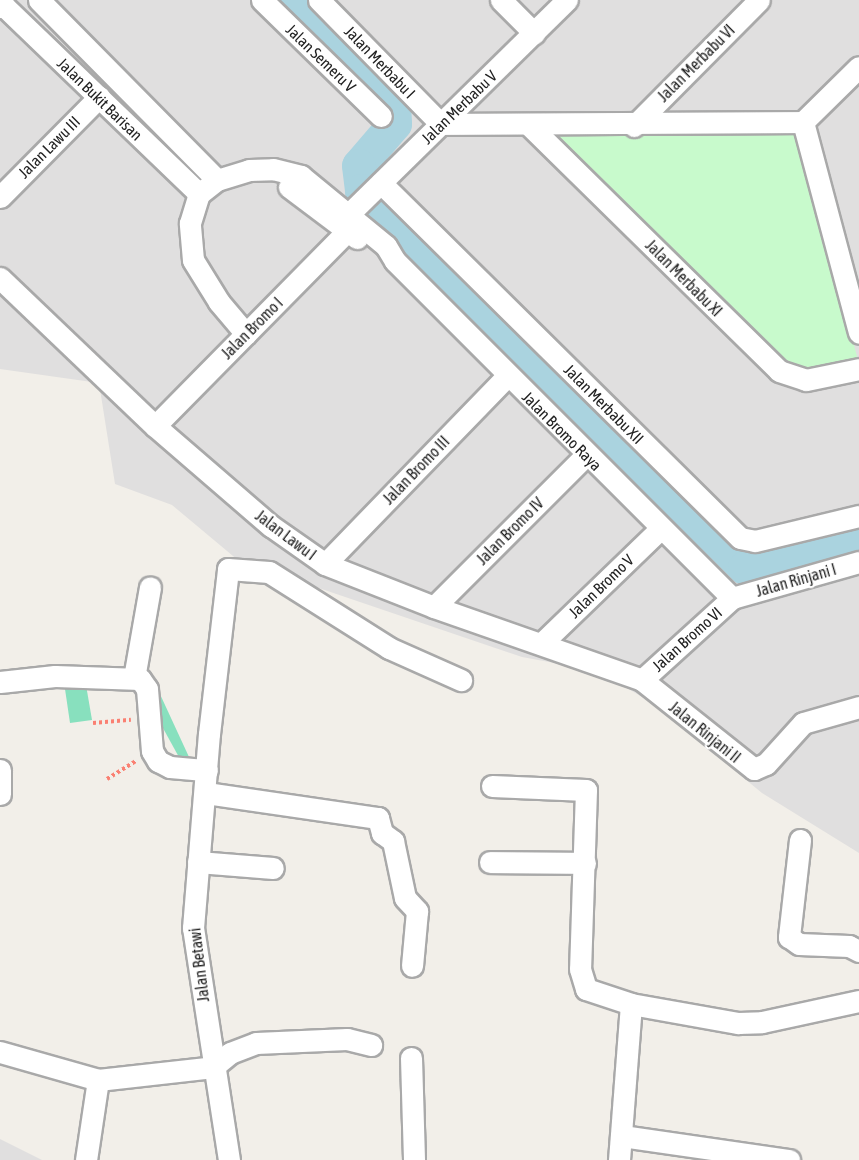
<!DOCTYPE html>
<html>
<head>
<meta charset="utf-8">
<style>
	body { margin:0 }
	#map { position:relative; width:859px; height:1160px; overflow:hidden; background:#f2efe9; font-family:"Asap Condensed",sans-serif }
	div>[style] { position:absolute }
	.residential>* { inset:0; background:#e0dfdf }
	.park>* { inset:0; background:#c8facc }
	.pitch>* { inset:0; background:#88e0be }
	.river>* { height:34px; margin:-17px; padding:0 17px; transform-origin:17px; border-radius:17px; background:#aad3df }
	.path>* { height:4px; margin-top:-2px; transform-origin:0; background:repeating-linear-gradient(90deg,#fa8072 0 3px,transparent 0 6px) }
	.roads { filter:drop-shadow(2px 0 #a9a9a9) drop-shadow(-2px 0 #a9a9a9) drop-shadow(0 2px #a9a9a9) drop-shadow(0 -2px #a9a9a9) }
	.minor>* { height:21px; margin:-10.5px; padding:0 10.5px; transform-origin:10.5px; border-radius:10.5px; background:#fff }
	span { translate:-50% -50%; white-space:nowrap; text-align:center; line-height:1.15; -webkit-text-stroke:4.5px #fff; paint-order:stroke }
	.street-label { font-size:16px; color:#222 }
</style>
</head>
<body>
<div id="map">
	<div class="residential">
		<div style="clip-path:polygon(0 0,859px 0,859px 853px,762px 793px,654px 704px,598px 671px,522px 657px,239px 561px,172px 505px,115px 484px,99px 383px,0 369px)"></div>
		<div style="clip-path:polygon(0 1139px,42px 1160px,0 1160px)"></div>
	</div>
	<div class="park">
		<div style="clip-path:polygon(796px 129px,858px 360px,795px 372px,551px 136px)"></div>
	</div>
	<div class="pitch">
		<div style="clip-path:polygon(86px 685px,92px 720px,70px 723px,65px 689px)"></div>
		<div style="clip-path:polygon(159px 692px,189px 757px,180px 759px,153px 710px)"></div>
	</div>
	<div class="river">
		<div style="left:291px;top:0;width:146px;rotate:45.3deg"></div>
		<div style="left:394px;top:104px;width:20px;rotate:87deg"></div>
		<div style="left:395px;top:124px;width:55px;rotate:130.6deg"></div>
		<div style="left:359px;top:166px;width:25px;rotate:83deg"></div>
		<div style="left:362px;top:191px;width:537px;rotate:44.55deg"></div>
		<div style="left:745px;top:568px;width:118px;rotate:-15.7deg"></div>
	</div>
	<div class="path">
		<div style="left:93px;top:723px;width:38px;rotate:-5deg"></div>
		<div style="left:107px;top:779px;width:34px;rotate:-32deg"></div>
	</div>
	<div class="roads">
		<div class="minor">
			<div style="left:39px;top:0;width:253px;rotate:45.3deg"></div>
			<div style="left:262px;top:0;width:166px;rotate:44.3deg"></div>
			<div style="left:319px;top:0;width:174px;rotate:45.5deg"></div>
			<div style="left:441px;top:124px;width:362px;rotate:-0.3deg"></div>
			<div style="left:501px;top:0;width:47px;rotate:45deg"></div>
			<div style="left:0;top:7px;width:5px"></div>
			<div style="left:5px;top:7px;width:269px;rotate:43.9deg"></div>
			<div style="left:803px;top:122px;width:218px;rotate:75.1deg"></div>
			<div style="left:803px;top:122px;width:78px;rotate:-44.5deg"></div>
			<div style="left:530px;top:126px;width:349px;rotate:44.5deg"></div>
			<div style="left:779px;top:371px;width:28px;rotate:18deg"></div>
			<div style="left:806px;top:380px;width:54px;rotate:-11.7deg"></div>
			<div style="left:634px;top:126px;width:177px;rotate:-45.2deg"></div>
			<div style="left:381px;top:183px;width:505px;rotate:44.68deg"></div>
			<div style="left:740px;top:538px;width:15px;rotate:11deg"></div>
			<div style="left:755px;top:541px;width:107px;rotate:-13.5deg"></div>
			<div style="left:289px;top:187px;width:85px;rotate:36.9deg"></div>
			<div style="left:0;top:197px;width:141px;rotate:-45.3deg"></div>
			<div style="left:350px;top:213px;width:304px;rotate:-44.5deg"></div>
			<div style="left:0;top:278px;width:214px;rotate:43.7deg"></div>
			<div style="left:155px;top:426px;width:153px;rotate:40.8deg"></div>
			<div style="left:271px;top:526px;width:66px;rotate:35.1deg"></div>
			<div style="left:325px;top:564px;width:117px;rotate:21.5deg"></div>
			<div style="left:434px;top:607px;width:220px;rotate:19.3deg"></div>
			<div style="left:642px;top:680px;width:143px;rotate:38.5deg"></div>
			<div style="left:754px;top:769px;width:13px;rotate:-23deg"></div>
			<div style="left:766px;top:764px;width:55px;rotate:-47.9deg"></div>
			<div style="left:803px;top:723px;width:58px;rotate:-15.9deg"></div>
			<div style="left:246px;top:334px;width:42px;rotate:-130.2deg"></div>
			<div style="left:219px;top:302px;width:49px;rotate:-121.8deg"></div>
			<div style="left:193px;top:260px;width:37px;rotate:-95deg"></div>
			<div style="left:190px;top:223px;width:30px;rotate:-73deg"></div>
			<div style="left:199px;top:194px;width:23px;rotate:-38deg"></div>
			<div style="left:217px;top:180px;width:34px;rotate:-17deg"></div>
			<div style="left:249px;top:170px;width:24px;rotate:-2deg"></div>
			<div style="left:273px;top:169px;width:29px;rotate:14deg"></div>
			<div style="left:301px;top:176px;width:110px;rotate:39.5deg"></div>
			<div style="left:386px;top:246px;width:17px;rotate:59deg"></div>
			<div style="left:395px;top:261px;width:477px;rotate:45deg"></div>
			<div style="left:155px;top:426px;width:275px;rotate:-45.4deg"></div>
			<div style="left:325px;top:564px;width:263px;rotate:-45.9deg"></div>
			<div style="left:434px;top:607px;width:215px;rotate:-45deg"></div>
			<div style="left:541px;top:644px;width:167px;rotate:-44deg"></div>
			<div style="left:134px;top:678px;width:92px;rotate:-80deg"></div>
			<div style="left:642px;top:680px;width:122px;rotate:-42.3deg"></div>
			<div style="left:732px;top:598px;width:132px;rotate:-15.8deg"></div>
			<div style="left:0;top:682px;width:55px;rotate:-6.2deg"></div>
			<div style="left:55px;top:676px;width:85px;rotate:2deg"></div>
			<div style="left:140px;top:679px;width:12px;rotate:55deg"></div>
			<div style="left:147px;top:689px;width:62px;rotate:85.4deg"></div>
			<div style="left:152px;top:751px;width:12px;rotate:59deg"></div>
			<div style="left:158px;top:761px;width:13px;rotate:27deg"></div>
			<div style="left:170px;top:767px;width:37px;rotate:5deg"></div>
			<div style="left:0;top:770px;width:24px;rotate:90deg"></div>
			<div style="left:492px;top:786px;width:94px;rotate:2.4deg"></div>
			<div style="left:586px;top:790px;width:179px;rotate:91.9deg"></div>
			<div style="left:580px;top:969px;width:21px;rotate:73deg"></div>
			<div style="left:586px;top:989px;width:47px;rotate:18.4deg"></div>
			<div style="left:631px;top:1004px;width:109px;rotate:10.1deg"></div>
			<div style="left:738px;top:1023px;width:24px;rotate:-2deg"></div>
			<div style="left:762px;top:1022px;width:99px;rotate:-12.2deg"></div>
			<div style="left:206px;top:793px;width:174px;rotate:8.3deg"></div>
			<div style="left:378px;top:818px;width:16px;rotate:75deg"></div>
			<div style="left:382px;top:833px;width:14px;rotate:36deg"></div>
			<div style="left:393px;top:841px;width:58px;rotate:78.1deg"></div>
			<div style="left:405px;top:898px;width:18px;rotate:47deg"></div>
			<div style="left:417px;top:911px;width:55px;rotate:95.2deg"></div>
			<div style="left:800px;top:840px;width:98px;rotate:96.5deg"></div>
			<div style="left:789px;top:937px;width:12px;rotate:35deg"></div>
			<div style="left:799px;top:944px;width:50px;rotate:2.3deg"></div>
			<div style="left:849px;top:946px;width:11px;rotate:27deg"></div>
			<div style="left:198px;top:862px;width:75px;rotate:4.6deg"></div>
			<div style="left:490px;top:862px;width:95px;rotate:0.6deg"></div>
			<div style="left:0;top:1052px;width:102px;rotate:15.9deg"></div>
			<div style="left:98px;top:1080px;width:116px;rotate:-6.4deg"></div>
			<div style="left:213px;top:1067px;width:22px;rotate:-39deg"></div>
			<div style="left:230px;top:1053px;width:28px;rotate:-21deg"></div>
			<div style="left:256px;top:1043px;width:91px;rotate:-2.5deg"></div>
			<div style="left:347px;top:1039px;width:25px;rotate:14deg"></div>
			<div style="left:411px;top:1058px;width:102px;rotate:88.3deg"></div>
			<div style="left:622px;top:1136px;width:169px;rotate:8.2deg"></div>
			<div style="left:86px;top:1160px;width:81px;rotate:-81.5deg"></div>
			<div style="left:229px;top:1160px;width:235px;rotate:-98.8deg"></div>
			<div style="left:193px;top:928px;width:195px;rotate:-85.3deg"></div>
			<div style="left:209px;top:734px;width:166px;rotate:-83.4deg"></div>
			<div style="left:228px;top:569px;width:41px;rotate:4.2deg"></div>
			<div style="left:269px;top:572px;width:142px;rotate:32.3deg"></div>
			<div style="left:389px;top:648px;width:79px;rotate:24deg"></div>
			<div style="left:619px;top:1160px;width:156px;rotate:-85.6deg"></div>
		</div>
	</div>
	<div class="street-label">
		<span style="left:321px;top:58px;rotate:44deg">Jalan Semeru V</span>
		<span style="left:380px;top:62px;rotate:46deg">Jalan Merbabu I</span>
		<span style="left:696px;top:63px;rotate:-45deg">Jalan Merbabu VI</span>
		<span style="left:100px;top:99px;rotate:44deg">Jalan Bukit Barisan</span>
		<span style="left:459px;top:107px;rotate:-44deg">Jalan Merbabu V</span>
		<span style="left:49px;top:147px;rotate:-45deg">Jalan Lawu III</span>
		<span style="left:684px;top:278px;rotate:45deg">Jalan Merbabu XI</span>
		<span style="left:252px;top:328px;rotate:-45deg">Jalan Bromo I</span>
		<span style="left:604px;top:404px;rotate:45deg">Jalan Merbabu XII</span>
		<span style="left:562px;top:431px;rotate:45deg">Jalan Bromo Raya</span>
		<span style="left:416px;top:470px;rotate:-46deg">Jalan Bromo III</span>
		<span style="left:510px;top:531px;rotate:-45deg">Jalan Bromo IV</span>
		<span style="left:286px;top:535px;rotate:37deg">Jalan Lawu I</span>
		<span style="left:796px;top:580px;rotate:-16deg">Jalan Rinjani I</span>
		<span style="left:601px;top:586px;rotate:-44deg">Jalan Bromo V</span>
		<span style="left:687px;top:639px;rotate:-42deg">Jalan Bromo VI</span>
		<span style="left:705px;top:732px;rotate:39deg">Jalan Rinjani II</span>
		<span style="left:199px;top:965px;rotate:-97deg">Jalan Betawi</span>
	</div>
</div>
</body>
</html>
